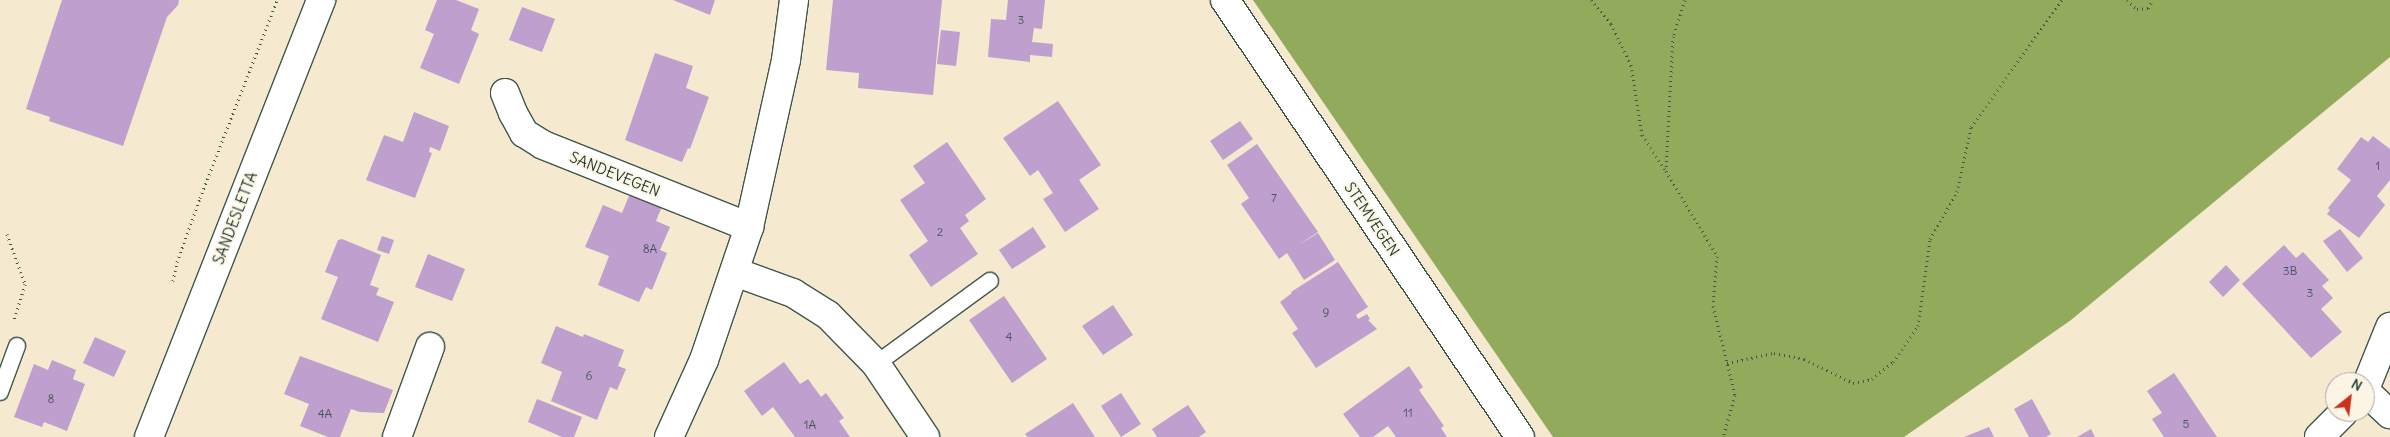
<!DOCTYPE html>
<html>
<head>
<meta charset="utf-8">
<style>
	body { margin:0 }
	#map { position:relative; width:2390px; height:437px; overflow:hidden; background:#f5e9d0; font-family:Delius,sans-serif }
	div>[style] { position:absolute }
	.forest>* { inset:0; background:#91aa5b }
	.building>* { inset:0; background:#bf9fcd }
	.path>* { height:3px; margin-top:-1.5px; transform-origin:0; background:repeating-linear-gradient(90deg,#3f574b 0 1px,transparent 0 5px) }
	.roads { filter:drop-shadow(1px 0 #3f574b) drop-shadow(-1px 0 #3f574b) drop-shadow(0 1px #3f574b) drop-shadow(0 -1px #3f574b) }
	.service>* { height:16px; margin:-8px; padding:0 8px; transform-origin:8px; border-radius:8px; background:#fff }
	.minor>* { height:28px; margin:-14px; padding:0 14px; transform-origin:14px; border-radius:14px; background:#fff }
	.tertiary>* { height:28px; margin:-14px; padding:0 14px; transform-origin:14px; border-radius:14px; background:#fff }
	span { translate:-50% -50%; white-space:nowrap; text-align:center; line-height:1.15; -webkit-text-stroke:4px #fcf5e5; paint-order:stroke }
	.number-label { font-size:12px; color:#47565a }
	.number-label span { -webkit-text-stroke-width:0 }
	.street-label { font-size:15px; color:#1f3d34 }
	.north { position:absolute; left:2325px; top:372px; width:50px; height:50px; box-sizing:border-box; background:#fcf5e5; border:1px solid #a4ab9e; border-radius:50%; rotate:29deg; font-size:14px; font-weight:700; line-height:20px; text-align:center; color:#1f3d34 }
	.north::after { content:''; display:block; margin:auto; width:18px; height:22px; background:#c8321e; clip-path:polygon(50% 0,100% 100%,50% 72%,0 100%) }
</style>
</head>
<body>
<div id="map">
	<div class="forest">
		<div style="clip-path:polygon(1253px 0,2390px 0,2390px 57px,2071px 320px,1904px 437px,1553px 437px)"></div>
	</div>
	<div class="building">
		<div style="clip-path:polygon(62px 0,179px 0,178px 5px,167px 17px,123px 146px,49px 121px,50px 117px,26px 109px)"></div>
		<div style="clip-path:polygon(437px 0,456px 0,479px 9px,471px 30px,479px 34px,459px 84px,420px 68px,434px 34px,425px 30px)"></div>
		<div style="clip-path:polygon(673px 0,715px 0,710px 15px)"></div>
		<div style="clip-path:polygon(833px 0,942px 0,933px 95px,858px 88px,859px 73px,826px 70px)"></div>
		<div style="clip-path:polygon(1008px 0,1045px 0,1042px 29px,1034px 28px,1032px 42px,1053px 44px,1052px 57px,1030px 55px,1030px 62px,988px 57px,991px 19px,1006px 20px)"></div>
		<div style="clip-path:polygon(522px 7px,555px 19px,542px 52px,509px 40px)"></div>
		<div style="clip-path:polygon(941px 30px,960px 32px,956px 66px,937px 64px)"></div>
		<div style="clip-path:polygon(655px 53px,693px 66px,686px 88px,709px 97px,690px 149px,688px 148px,682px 162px,625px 140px)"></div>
		<div style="clip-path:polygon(1058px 101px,1101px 165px,1079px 180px,1099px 209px,1065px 232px,1043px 199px,1053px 193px,1038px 170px,1030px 176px,1003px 138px)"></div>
		<div style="clip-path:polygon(414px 112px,449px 126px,440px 151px,430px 147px,429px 152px,432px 153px,415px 198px,366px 180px,384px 135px,403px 142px)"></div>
		<div style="clip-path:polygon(1240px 121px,1253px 139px,1223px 160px,1210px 141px)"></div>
		<div style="clip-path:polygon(2373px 136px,2390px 149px,2390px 180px,2377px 196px,2385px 205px,2359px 238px,2327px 214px,2330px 210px,2328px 208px,2351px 180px,2337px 169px,2361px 137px,2368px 142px)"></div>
		<div style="clip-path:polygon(947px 142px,986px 199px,965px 215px,969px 221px,960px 228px,978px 254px,931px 287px,909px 255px,928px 241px,900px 200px,925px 183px,913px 166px)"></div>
		<div style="clip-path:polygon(1257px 144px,1318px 232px,1297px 246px,1318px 233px,1335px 260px,1304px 280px,1287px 253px,1279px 259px,1241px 204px,1249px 198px,1227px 165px)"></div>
		<div style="clip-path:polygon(631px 191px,663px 204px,656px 221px,670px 227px,660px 250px,667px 253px,652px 290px,646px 287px,639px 302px,598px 285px,609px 256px,585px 247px,603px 205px,622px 213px)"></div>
		<div style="clip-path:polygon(1033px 227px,1046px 247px,1012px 269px,999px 250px)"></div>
		<div style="clip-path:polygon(2340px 229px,2363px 258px,2347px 272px,2323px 241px)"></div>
		<div style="clip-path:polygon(382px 236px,394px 240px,389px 254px,377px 250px)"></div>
		<div style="clip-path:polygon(342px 239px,381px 255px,370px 285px,379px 288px,376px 295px,394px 302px,378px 342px,321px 319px,338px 277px,325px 272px,338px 240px)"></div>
		<div style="clip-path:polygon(2284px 245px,2296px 258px,2303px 252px,2329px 280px,2322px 286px,2333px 298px,2321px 309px,2342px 332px,2311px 358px,2242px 284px)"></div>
		<div style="clip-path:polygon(428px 254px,465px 269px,452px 301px,415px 287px)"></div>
		<div style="clip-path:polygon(1338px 262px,1368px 307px,1356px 315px,1358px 319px,1367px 314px,1370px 319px,1368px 320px,1377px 329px,1316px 368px,1292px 333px,1298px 329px,1280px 302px,1292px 293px,1291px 292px)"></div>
		<div style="clip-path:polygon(2226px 265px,2240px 280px,2223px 297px,2209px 282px)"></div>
		<div style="clip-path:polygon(1004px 296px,1047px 359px,1012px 383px,969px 320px)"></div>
		<div style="clip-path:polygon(1113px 305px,1133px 335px,1103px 355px,1082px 326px)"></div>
		<div style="clip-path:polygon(556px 326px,583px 337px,584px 334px,624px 350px,618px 366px,626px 369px,617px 390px,610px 387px,597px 420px,551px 401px,562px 372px,541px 363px)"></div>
		<div style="clip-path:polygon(95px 337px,126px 351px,114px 377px,83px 363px)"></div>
		<div style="clip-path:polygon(300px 356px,393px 390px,384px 413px,360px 412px,351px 409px,340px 437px,328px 437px,300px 426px,309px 404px,284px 394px)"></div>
		<div style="clip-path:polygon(52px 360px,76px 370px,73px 379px,85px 384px,67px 431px,44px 422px,42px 427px,14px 417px,34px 364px,48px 370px)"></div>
		<div style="clip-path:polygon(784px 362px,800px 384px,808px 379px,821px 397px,826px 393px,844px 418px,839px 421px,850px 437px,795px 437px,773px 407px,762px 416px,744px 391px)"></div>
		<div style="clip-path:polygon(1409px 366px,1423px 387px,1419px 390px,1444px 426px,1441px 428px,1447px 437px,1396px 437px,1388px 426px,1373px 437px,1360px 437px,1343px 414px)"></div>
		<div style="clip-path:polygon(2174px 373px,2217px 437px,2164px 437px,2152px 419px,2162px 413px,2147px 391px)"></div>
		<div style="clip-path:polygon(1121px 393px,1141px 424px,1121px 437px,1101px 406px)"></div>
		<div style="clip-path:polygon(537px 399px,582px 417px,574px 437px,562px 437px,528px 422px)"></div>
		<div style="clip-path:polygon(2032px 399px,2051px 434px,2046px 437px,2029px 437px,2014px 409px)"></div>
		<div style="clip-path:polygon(1073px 403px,1095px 437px,1028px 437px,1025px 434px)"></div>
		<div style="clip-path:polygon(1188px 405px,1206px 432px,1199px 437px,1157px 437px,1152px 429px)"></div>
		<div style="clip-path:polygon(1989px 427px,1994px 437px,1964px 437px)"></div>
		<div style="clip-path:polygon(2091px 429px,2095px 437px,2077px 437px)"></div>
	</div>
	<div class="path">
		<div style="left:1591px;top:0;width:31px;rotate:50deg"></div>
		<div style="left:1611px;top:24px;width:46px;rotate:64deg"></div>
		<div style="left:1631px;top:65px;width:71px;rotate:81.1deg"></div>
		<div style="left:1642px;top:135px;width:43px;rotate:56.3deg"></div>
		<div style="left:1685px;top:0;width:38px;rotate:108deg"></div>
		<div style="left:1673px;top:36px;width:135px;rotate:93deg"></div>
		<div style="left:1666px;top:171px;width:99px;rotate:59deg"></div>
		<div style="left:1717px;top:256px;width:50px;rotate:94.6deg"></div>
		<div style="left:1713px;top:306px;width:92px;rotate:76.1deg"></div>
		<div style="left:1735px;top:395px;width:44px;rotate:105.9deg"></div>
		<div style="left:2127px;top:0;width:13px;rotate:42deg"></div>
		<div style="left:2137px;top:9px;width:11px;rotate:-5deg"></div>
		<div style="left:2148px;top:8px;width:9px;rotate:-58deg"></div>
		<div style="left:7px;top:234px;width:53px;rotate:70.2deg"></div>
		<div style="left:25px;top:284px;width:37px;rotate:107deg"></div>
		<div style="left:173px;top:281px;width:19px;rotate:-78deg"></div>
		<div style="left:177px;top:262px;width:68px;rotate:-70.2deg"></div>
		<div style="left:200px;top:198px;width:212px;rotate:-68.7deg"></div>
		<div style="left:1727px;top:363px;width:48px;rotate:-12deg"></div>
		<div style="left:1774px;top:353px;width:31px;rotate:11deg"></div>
		<div style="left:1804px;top:359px;width:55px;rotate:26.1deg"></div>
		<div style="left:1853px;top:383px;width:19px;rotate:-12deg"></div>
		<div style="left:1872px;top:379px;width:27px;rotate:-39deg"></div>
		<div style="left:1893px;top:362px;width:44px;rotate:-55.2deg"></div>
		<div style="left:1918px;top:326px;width:88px;rotate:-82.1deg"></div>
		<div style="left:1930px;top:239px;width:54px;rotate:-60.1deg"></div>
		<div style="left:1957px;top:192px;width:66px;rotate:-77.8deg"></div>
		<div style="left:1971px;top:127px;width:156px;rotate:-54.4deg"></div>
	</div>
	<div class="roads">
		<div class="service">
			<div style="left:876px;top:364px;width:141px;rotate:-36.1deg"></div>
			<div style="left:0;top:392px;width:49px;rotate:-69.7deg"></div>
		</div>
		<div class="minor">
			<div style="left:1225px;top:0;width:527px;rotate:55.98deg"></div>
			<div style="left:505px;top:93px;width:22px;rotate:68deg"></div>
			<div style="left:513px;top:113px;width:23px;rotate:61deg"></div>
			<div style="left:524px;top:133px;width:22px;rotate:32deg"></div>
			<div style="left:543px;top:145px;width:222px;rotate:21.7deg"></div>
			<div style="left:735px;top:272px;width:62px;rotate:19.9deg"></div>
			<div style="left:793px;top:293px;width:41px;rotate:32.2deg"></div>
			<div style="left:828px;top:315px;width:69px;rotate:45.6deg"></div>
			<div style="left:876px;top:364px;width:88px;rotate:56.1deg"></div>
			<div style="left:2365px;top:389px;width:67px;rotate:-68deg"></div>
			<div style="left:2365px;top:391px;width:34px;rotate:43deg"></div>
			<div style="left:397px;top:437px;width:96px;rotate:-69.9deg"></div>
			<div style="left:669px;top:437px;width:85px;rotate:-65.6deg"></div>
			<div style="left:704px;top:360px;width:140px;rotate:-71.3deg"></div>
			<div style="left:749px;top:227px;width:171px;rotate:-77.5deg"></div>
			<div style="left:786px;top:60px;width:61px;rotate:-82.4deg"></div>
			<div style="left:2319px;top:437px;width:35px;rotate:-45deg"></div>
		</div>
		<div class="tertiary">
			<div style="left:149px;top:437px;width:470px;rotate:-68.5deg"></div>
		</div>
	</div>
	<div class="number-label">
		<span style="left:1021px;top:20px">3</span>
		<span style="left:2378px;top:166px">1</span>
		<span style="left:1274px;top:198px">7</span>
		<span style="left:940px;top:232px">2</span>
		<span style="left:650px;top:249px">8A</span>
		<span style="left:2290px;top:271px">3B</span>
		<span style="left:2310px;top:293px">3</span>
		<span style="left:1326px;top:313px">9</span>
		<span style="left:1009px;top:337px">4</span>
		<span style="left:589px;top:376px">6</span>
		<span style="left:51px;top:399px">8</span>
		<span style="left:1408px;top:413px">11</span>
		<span style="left:325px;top:414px">4A</span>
		<span style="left:2186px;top:424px">5</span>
		<span style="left:810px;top:425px">1A</span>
	</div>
	<div class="street-label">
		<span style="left:615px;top:174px;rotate:22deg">SANDEVEGEN</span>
		<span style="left:235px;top:218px;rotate:-69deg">SANDESLETTA</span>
		<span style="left:1372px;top:219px;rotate:56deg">STEMVEGEN</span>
	</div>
	<div class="north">N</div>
</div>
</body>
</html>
